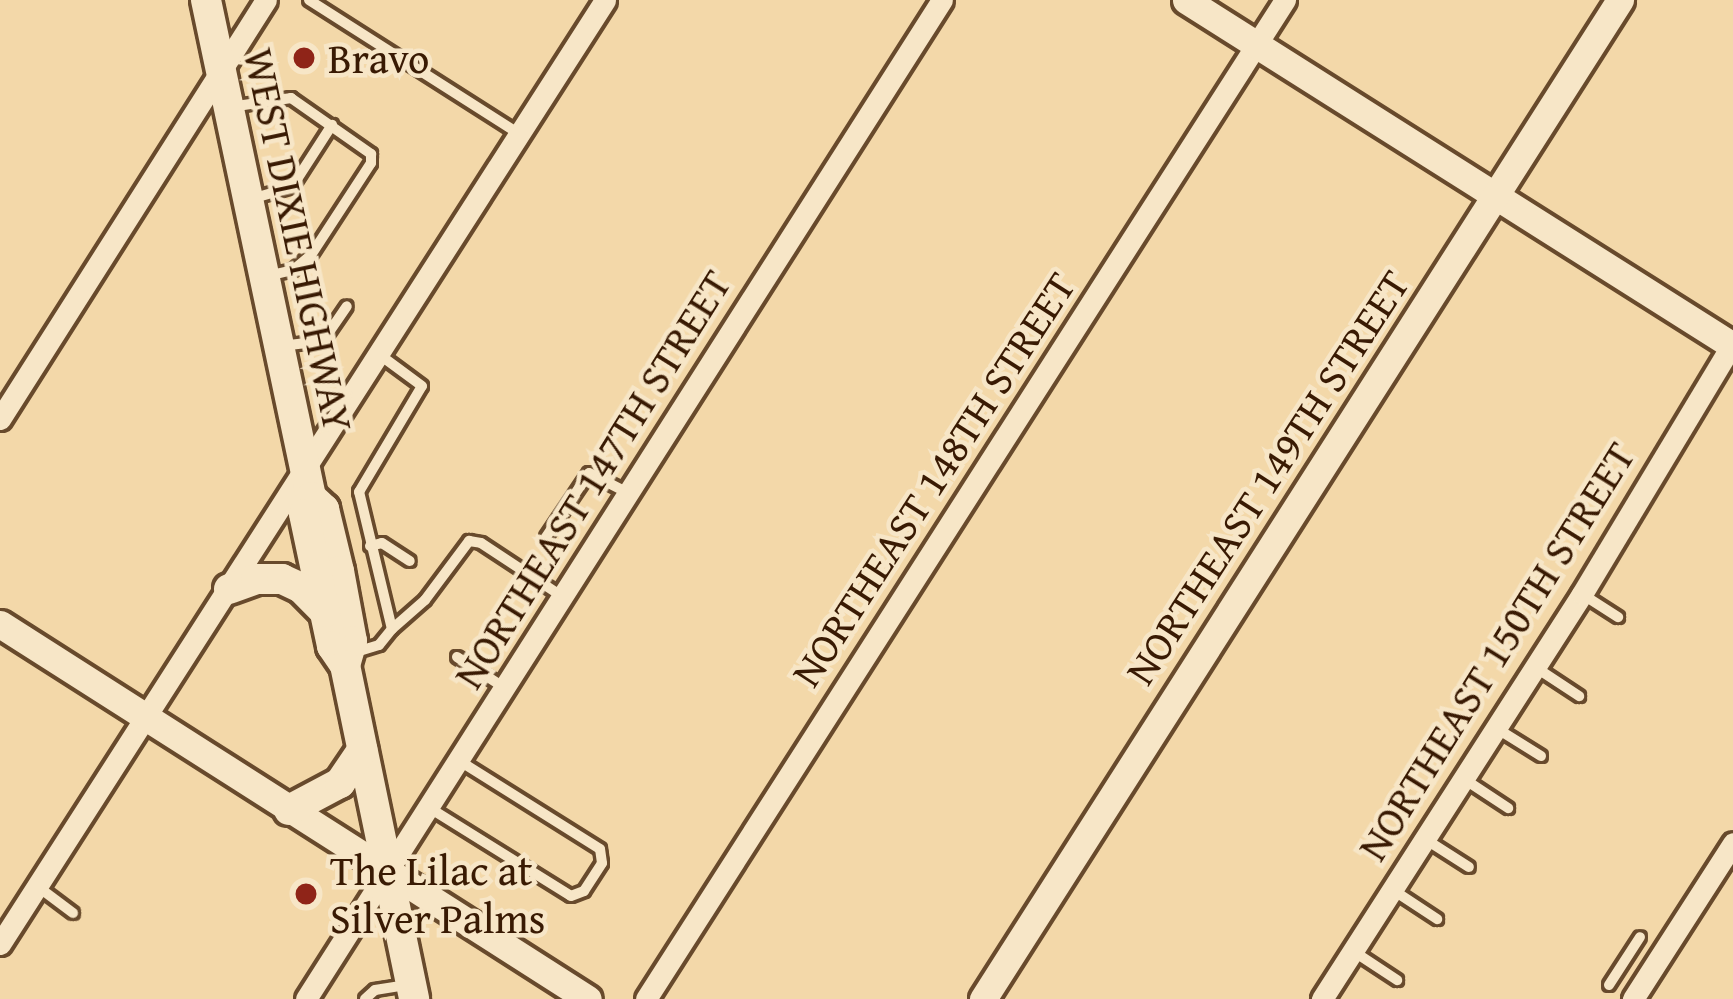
<!DOCTYPE html>
<html>
<head>
<meta charset="utf-8">
<style>
	body { margin:0 }
	#map { position:relative; width:1733px; height:999px; overflow:hidden; background:#f3d8a9; font-family:"Gentium Book Plus",serif }
	div>[style] { position:absolute }
	.roads { filter:drop-shadow(3px 0 #684a2c) drop-shadow(-3px 0 #684a2c) drop-shadow(0 3px #684a2c) drop-shadow(0 -3px #684a2c) }
	.service>* { height:10px; margin:-5px; padding:0 5px; transform-origin:5px; border-radius:5px; background:#f7e6c7 }
	.minor>* { height:21px; margin:-10.5px; padding:0 10.5px; transform-origin:10.5px; border-radius:10.5px; background:#f7e6c7 }
	.tertiary>* { height:27px; margin:-13.5px; padding:0 13.5px; transform-origin:13.5px; border-radius:13.5px; background:#f7e6c7 }
	.secondary>* { height:30px; margin:-15px; padding:0 15px; transform-origin:15px; border-radius:15px; background:#f7e6c7 }
	.dots>* { width:33px; height:33px; translate:-50% -50%; box-sizing:border-box; border:6px solid #f7e6c7; border-radius:50% }
	span { translate:-50% -50%; white-space:nowrap; text-align:center; line-height:1.15; -webkit-text-stroke:9px #f7e6c7; paint-order:stroke }
	.poi-label { font-size:42px; color:#391a03 }
	.left { translate:0 -50%; text-align:left }
	.street-label { font-size:42px; color:#391a03 }
</style>
</head>
<body>
<div id="map">
	<div class="roads">
		<div class="service">
			<div style="left:309px;top:0;width:249px;rotate:32.5deg"></div>
			<div style="left:230px;top:107px;width:62px;rotate:-8.4deg"></div>
			<div style="left:291px;top:98px;width:98px;rotate:35deg"></div>
			<div style="left:371px;top:154px;width:9px;rotate:90deg"></div>
			<div style="left:371px;top:163px;width:110px;rotate:123.1deg"></div>
			<div style="left:311px;top:255px;width:23px;rotate:140deg"></div>
			<div style="left:293px;top:270px;width:27px;rotate:167deg"></div>
			<div style="left:251px;top:199px;width:43px;rotate:-16.3deg"></div>
			<div style="left:292px;top:187px;width:74px;rotate:-57.2deg"></div>
			<div style="left:281px;top:346px;width:42px;rotate:-6.8deg"></div>
			<div style="left:323px;top:341px;width:42px;rotate:-55.6deg"></div>
			<div style="left:546px;top:537px;width:77px;rotate:-56.1deg"></div>
			<div style="left:589px;top:473px;width:44px;rotate:27.1deg"></div>
			<div style="left:370px;top:546px;width:12px;rotate:-14deg"></div>
			<div style="left:382px;top:543px;width:33px;rotate:33deg"></div>
			<div style="left:1582px;top:594px;width:43px;rotate:32.6deg"></div>
			<div style="left:392px;top:629px;width:44px;rotate:-41.3deg"></div>
			<div style="left:425px;top:600px;width:74px;rotate:-53.3deg"></div>
			<div style="left:469px;top:541px;width:12px;rotate:9deg"></div>
			<div style="left:481px;top:543px;width:98px;rotate:33.4deg"></div>
			<div style="left:356px;top:652px;width:24px;rotate:-17deg"></div>
			<div style="left:379px;top:645px;width:21px;rotate:-51deg"></div>
			<div style="left:392px;top:629px;width:141px;rotate:-103.5deg"></div>
			<div style="left:359px;top:492px;width:123px;rotate:-59.3deg"></div>
			<div style="left:422px;top:386px;width:52px;rotate:-143.6deg"></div>
			<div style="left:457px;top:657px;width:57px;rotate:32.9deg"></div>
			<div style="left:1535px;top:667px;width:53px;rotate:33.4deg"></div>
			<div style="left:1496px;top:728px;width:53px;rotate:31.9deg"></div>
			<div style="left:1464px;top:779px;width:53px;rotate:33.4deg"></div>
			<div style="left:428px;top:807px;width:168px;rotate:31.9deg"></div>
			<div style="left:571px;top:896px;width:14px;rotate:-21deg"></div>
			<div style="left:584px;top:891px;width:33px;rotate:-57deg"></div>
			<div style="left:602px;top:863px;width:14px;rotate:-98deg"></div>
			<div style="left:600px;top:849px;width:168px;rotate:-147.9deg"></div>
			<div style="left:1425px;top:839px;width:52px;rotate:32.5deg"></div>
			<div style="left:37px;top:886px;width:45px;rotate:36.9deg"></div>
			<div style="left:1393px;top:890px;width:53px;rotate:33.4deg"></div>
			<div style="left:1353px;top:951px;width:53px;rotate:33.4deg"></div>
			<div style="left:1609px;top:985px;width:57px;rotate:-57.1deg"></div>
			<div style="left:365px;top:999px;width:13px;rotate:-42deg"></div>
			<div style="left:375px;top:990px;width:31px;rotate:-9deg"></div>
		</div>
		<div class="minor">
			<div style="left:0;top:419px;width:496px;rotate:-57.6deg"></div>
			<div style="left:0;top:944px;width:1121px;rotate:-57.34deg"></div>
			<div style="left:306px;top:999px;width:1184px;rotate:-57.52deg"></div>
			<div style="left:646px;top:999px;width:1186px;rotate:-57.4deg"></div>
			<div style="left:1322px;top:999px;width:481px;rotate:-57.3deg"></div>
			<div style="left:1582px;top:594px;width:293px;rotate:-59deg"></div>
			<div style="left:1633px;top:999px;width:185px;rotate:-57.3deg"></div>
		</div>
		<div class="tertiary">
			<div style="left:1186px;top:0;width:647px;rotate:32.32deg"></div>
			<div style="left:0;top:624px;width:697px;rotate:32.53deg"></div>
			<div style="left:983px;top:999px;width:1185px;rotate:-57.48deg"></div>
		</div>
		<div class="secondary">
			<div style="left:206px;top:0;width:508px;rotate:78.07deg"></div>
			<div style="left:311px;top:497px;width:18px;rotate:43deg"></div>
			<div style="left:324px;top:509px;width:64px;rotate:76.4deg"></div>
			<div style="left:339px;top:571px;width:71px;rotate:79.5deg"></div>
			<div style="left:352px;top:641px;width:25px;rotate:106deg"></div>
			<div style="left:311px;top:497px;width:18px;rotate:112deg"></div>
			<div style="left:304px;top:514px;width:135px;rotate:78deg"></div>
			<div style="left:332px;top:646px;width:23px;rotate:56deg"></div>
			<div style="left:345px;top:665px;width:341px;rotate:78.3deg"></div>
			<div style="left:229px;top:589px;width:29px;rotate:-20deg"></div>
			<div style="left:256px;top:579px;width:26px"></div>
			<div style="left:282px;top:579px;width:21px;rotate:25deg"></div>
			<div style="left:301px;top:588px;width:34px;rotate:45deg"></div>
			<div style="left:289px;top:810px;width:58px;rotate:-27.9deg"></div>
			<div style="left:340px;top:783px;width:40px;rotate:-56deg"></div>
		</div>
	</div>
	<div class="dots">
		<div style="left:304px;top:58px;background:#8f2418"></div>
		<div style="left:306px;top:894px;background:#8f2418"></div>
	</div>
	<div class="poi-label">
		<span class="left" style="left:328px;top:58px">Bravo</span>
		<span class="left" style="left:330px;top:894px">The Lilac at<br>Silver Palms</span>
	</div>
	<div class="street-label">
		<span style="left:299px;top:240px;rotate:78deg">WEST DIXIE HIGHWAY</span>
		<span style="left:1267px;top:477px;rotate:-57deg">NORTHEAST 149TH STREET</span>
		<span style="left:592px;top:479px;rotate:-58deg">NORTHEAST 147TH STREET</span>
		<span style="left:933px;top:479px;rotate:-57deg">NORTHEAST 148TH STREET</span>
		<span style="left:1496px;top:651px;rotate:-58deg">NORTHEAST 150TH STREET</span>
	</div>
</div>
</body>
</html>
